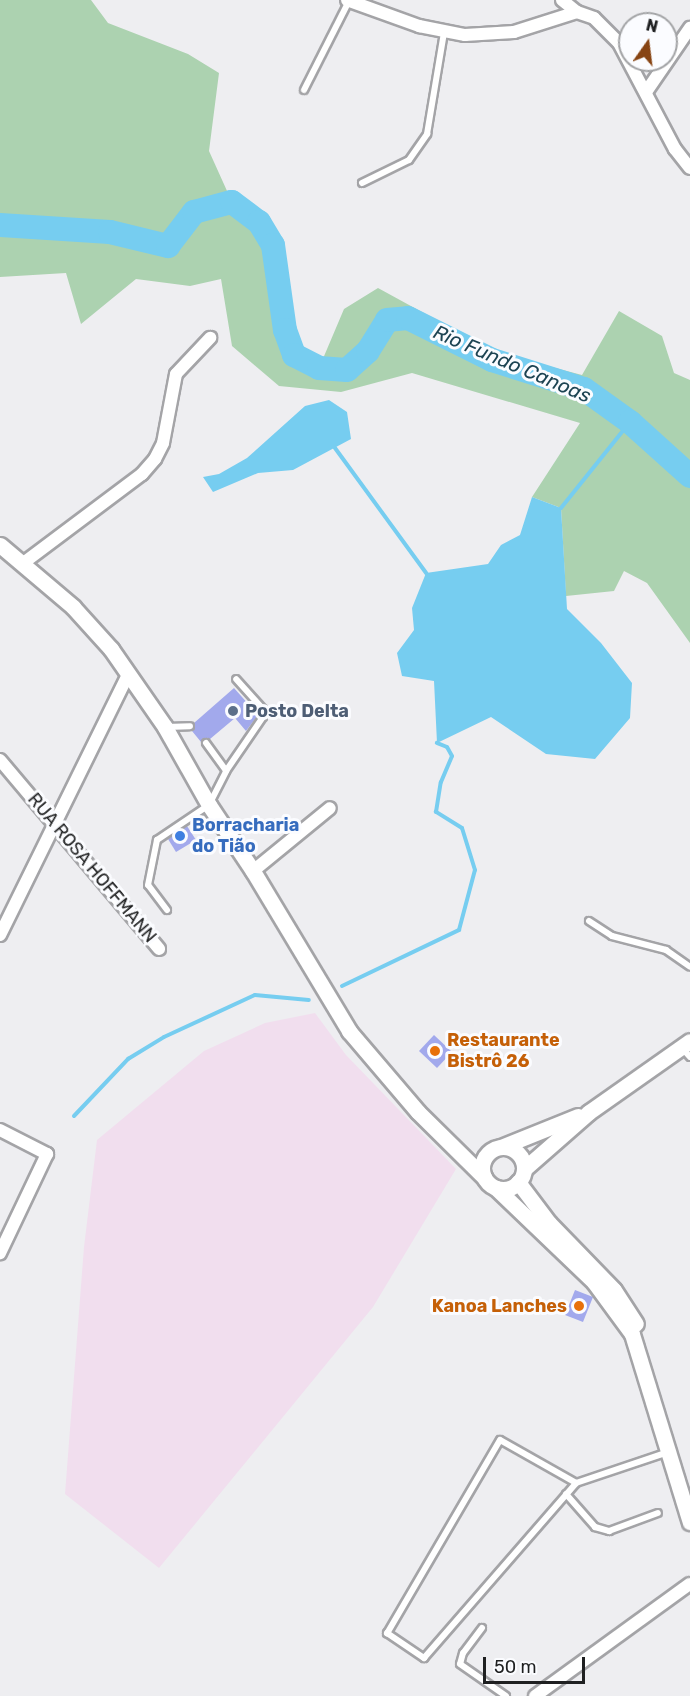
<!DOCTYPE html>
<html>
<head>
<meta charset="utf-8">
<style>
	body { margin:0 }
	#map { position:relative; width:690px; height:1696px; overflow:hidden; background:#eeeef1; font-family:Rubik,sans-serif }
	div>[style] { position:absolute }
	.industrial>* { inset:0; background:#f1deee }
	.green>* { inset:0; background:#acd2b0 }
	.water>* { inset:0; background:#76cdf0 }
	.stream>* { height:4px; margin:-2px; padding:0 2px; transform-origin:2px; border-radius:2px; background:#76cdf0 }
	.river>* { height:24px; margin:-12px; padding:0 12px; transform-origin:12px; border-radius:12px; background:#76cdf0 }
	.building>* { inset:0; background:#a2a9ec }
	.roads { filter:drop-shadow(2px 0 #a4a4a7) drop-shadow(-2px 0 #a4a4a7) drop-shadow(0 2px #a4a4a7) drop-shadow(0 -2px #a4a4a7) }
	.service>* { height:6px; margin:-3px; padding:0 3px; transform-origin:3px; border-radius:3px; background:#fff }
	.minor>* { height:12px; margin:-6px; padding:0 6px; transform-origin:6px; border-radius:6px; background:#fff }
	.tertiary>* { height:15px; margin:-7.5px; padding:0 7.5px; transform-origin:7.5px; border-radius:7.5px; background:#fff }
	.tertiary>.ring { margin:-7.5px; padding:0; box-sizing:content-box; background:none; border:15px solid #fff; border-radius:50% }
	.dots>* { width:16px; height:16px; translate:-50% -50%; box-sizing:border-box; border:3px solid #fbfcff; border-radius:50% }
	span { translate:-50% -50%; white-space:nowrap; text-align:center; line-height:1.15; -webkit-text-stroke:6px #fbfcff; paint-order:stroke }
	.service-label { font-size:18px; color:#4e5e75; font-weight:700 }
	.left { translate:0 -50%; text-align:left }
	.shop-label { font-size:18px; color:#366cbe; font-weight:700 }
	.street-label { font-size:18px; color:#1f2021 }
	.food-label { font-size:18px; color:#c56008; font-weight:700 }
	.right { translate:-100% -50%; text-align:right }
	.water-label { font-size:20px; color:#1d4453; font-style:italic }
	.north { position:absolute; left:618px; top:12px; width:60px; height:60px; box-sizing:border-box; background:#fbfcff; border:2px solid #a3a4a6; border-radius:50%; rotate:14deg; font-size:16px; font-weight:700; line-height:24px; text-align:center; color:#1f2021 }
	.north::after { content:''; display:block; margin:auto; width:21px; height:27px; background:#874413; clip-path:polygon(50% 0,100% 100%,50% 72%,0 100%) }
	.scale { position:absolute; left:483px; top:1657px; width:102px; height:27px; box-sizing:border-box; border:3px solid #1f2021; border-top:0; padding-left:8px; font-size:18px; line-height:21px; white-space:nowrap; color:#1f2021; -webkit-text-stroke:4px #fbfcff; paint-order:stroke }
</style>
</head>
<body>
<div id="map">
	<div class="industrial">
		<div style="clip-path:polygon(315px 1013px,346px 1055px,456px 1169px,373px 1307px,159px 1568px,65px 1494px,84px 1247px,97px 1140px,204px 1051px,265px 1023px)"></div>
	</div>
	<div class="green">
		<div style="clip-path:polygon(0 0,91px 0,108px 23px,188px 54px,219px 73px,209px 151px,232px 202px,273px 245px,285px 330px,294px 355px,319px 368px,344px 309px,378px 288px,495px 352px,582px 375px,619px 311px,662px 336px,674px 373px,690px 380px,690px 643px,647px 583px,624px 571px,614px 591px,566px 596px,561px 508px,532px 497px,580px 423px,412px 373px,341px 392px,279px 386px,232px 346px,221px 279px,190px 286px,136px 279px,81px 324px,66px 273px,0 277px)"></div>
	</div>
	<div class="water">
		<div style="clip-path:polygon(329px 400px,347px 412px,351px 439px,293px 470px,258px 473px,213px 492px,203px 477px,219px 474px,247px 458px,305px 406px)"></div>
		<div style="clip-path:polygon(532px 497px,561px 508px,567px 609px,601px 643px,632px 683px,630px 718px,595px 759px,546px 754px,491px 717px,437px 743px,434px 681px,402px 676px,397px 653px,414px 630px,412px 608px,426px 573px,488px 564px,501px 545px,520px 535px)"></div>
	</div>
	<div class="stream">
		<div style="left:335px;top:448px;width:155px;rotate:53.9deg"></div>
		<div style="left:561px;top:508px;width:110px;rotate:-51.3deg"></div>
		<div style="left:342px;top:986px;width:130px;rotate:-25.6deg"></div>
		<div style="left:459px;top:930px;width:62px;rotate:-75.1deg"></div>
		<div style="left:475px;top:870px;width:44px;rotate:-107.2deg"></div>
		<div style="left:462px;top:828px;width:31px;rotate:-148deg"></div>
		<div style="left:436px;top:812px;width:30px;rotate:-81deg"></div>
		<div style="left:441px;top:782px;width:28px;rotate:-67deg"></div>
		<div style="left:452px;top:756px;width:10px;rotate:-119deg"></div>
		<div style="left:447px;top:747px;width:11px;rotate:-158deg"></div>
		<div style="left:74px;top:1116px;width:79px;rotate:-46.5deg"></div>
		<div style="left:128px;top:1059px;width:42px;rotate:-31.4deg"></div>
		<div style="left:164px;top:1037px;width:100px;rotate:-24.8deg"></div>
		<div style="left:255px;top:995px;width:54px;rotate:5.3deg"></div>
	</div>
	<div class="river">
		<div style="left:0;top:225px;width:110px;rotate:3.6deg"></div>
		<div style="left:110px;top:232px;width:60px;rotate:13.6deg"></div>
		<div style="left:168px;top:246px;width:43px;rotate:-52.6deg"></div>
		<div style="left:194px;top:212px;width:39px;rotate:-15deg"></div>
		<div style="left:232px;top:202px;width:34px;rotate:37deg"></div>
		<div style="left:259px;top:222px;width:27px;rotate:59deg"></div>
		<div style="left:273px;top:245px;width:86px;rotate:82deg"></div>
		<div style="left:285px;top:330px;width:27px;rotate:70deg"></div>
		<div style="left:294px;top:355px;width:28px;rotate:27deg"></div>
		<div style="left:319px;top:368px;width:28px;rotate:4deg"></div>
		<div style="left:347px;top:370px;width:28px;rotate:-42deg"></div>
		<div style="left:368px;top:351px;width:36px;rotate:-58deg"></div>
		<div style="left:387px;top:320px;width:21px;rotate:-5deg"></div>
		<div style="left:408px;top:318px;width:94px;rotate:26.6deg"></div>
		<div style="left:492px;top:360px;width:96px;rotate:17.5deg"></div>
		<div style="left:584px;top:389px;width:57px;rotate:35.7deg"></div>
		<div style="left:630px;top:422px;width:81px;rotate:42deg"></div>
	</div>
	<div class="building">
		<div style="clip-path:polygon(234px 688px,258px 715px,246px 731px,235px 718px,210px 739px,201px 742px,192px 731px,194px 723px)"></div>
		<div style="clip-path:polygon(187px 826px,196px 840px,176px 852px,168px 839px)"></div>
		<div style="clip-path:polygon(434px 1035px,452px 1052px,437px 1068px,419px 1051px)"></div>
		<div style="clip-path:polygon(575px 1290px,593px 1297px,583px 1322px,565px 1315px)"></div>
	</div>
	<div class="roads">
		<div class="service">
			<div style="left:304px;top:90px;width:100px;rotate:-63.2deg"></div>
			<div style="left:362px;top:183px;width:52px;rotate:-26.1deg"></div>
			<div style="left:409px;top:160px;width:32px;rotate:-55deg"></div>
			<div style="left:427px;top:134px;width:103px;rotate:-80.5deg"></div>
			<div style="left:166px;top:727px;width:24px;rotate:-2deg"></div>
			<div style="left:206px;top:743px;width:34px;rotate:54deg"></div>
			<div style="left:167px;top:910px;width:31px;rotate:-127deg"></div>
			<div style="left:148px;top:885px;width:46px;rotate:-78.7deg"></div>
			<div style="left:157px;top:840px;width:63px;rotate:-33.9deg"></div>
			<div style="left:209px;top:805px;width:38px;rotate:-63deg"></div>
			<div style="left:226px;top:771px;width:65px;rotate:-55.6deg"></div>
			<div style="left:263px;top:717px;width:8px;rotate:-90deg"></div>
			<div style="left:263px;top:709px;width:40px;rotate:-132deg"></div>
			<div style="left:589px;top:921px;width:27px;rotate:33deg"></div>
			<div style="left:612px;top:936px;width:56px;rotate:14.5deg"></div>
			<div style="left:666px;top:950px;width:29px;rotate:35deg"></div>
			<div style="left:682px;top:1048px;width:12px;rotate:48deg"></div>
			<div style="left:576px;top:1483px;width:87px;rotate:-150.5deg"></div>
			<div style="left:500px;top:1440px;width:224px;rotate:120.3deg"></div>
			<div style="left:387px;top:1633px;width:45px;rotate:34deg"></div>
			<div style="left:424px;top:1658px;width:232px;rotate:-49deg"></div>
			<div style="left:576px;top:1483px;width:97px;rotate:-18.6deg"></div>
			<div style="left:566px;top:1494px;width:44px;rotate:48.7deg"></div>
			<div style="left:595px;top:1527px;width:15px;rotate:16deg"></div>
			<div style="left:609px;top:1531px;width:52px;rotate:-20.2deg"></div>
			<div style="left:482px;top:1628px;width:31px;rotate:127deg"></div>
			<div style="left:463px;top:1653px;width:11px;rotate:105deg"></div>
			<div style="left:460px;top:1664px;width:56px;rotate:34.8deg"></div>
		</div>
		<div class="minor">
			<div style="left:347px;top:0;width:77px;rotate:19.9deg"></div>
			<div style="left:419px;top:26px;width:47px;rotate:11.1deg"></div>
			<div style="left:465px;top:35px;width:49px;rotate:-3.5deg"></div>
			<div style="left:514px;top:32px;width:66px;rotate:-17.6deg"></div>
			<div style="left:577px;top:12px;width:18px;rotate:19deg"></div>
			<div style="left:594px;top:18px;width:35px;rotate:45deg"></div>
			<div style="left:619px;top:43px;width:120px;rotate:62.2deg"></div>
			<div style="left:675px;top:149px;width:24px;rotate:52deg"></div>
			<div style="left:562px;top:0;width:19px;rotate:39deg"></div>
			<div style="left:646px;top:92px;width:78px;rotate:-55.5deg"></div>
			<div style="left:22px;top:564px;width:150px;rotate:-36.9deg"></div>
			<div style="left:142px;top:474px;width:20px;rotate:-49deg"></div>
			<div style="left:155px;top:459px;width:18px;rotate:-63deg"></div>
			<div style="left:163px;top:443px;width:70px;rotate:-79.3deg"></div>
			<div style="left:176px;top:374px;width:50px;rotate:-46.6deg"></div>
			<div style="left:0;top:760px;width:247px;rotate:49.9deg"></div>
			<div style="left:253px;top:871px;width:99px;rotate:-39.3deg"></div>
			<div style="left:0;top:935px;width:292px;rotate:-63.8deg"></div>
			<div style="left:0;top:1130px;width:53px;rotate:27.1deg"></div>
			<div style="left:47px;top:1154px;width:110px;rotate:115.4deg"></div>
			<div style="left:535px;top:1696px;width:191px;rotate:-35.9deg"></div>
		</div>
		<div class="tertiary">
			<div style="left:0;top:545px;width:96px;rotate:40.3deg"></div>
			<div style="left:73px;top:607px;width:57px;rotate:47.9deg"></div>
			<div style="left:111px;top:649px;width:95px;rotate:55.3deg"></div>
			<div style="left:165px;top:727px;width:90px;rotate:60.6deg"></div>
			<div style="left:209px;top:805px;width:79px;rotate:56.3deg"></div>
			<div style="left:253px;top:871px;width:187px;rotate:59deg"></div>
			<div style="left:349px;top:1031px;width:106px;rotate:49.6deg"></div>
			<div style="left:418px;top:1112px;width:93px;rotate:44.6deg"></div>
			<div style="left:501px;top:1147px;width:83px;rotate:-21.9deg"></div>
			<div class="ring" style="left:482px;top:1147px;width:27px;height:27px"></div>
			<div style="left:524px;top:1169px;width:86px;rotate:-41.2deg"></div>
			<div style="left:589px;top:1112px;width:123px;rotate:-35.1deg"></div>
			<div style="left:518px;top:1182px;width:51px;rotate:52.9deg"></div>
			<div style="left:549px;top:1223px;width:93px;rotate:45.9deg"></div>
			<div style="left:614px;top:1290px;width:40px;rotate:57.1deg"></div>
			<div style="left:496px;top:1188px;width:136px;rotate:43.8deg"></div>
			<div style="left:594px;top:1282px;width:64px;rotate:53.8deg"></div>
			<div style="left:632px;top:1334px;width:197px;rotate:72.9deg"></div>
		</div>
	</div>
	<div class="dots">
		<div style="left:233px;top:711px;background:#5c6f8a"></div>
		<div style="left:180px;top:836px;background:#3f7fe0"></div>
		<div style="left:435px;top:1051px;background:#e8710a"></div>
		<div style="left:579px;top:1306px;background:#e8710a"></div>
	</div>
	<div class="service-label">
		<span class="left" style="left:245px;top:711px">Posto Delta</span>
	</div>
	<div class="shop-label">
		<span class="left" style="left:192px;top:836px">Borracharia<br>do Tião</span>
	</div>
	<div class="street-label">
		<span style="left:92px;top:868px;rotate:50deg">RUA ROSA HOFFMANN</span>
	</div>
	<div class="food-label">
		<span class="left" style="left:447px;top:1051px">Restaurante<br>Bistrô 26</span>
		<span class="right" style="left:567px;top:1306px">Kanoa Lanches</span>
	</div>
	<div class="water-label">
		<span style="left:512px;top:364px;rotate:23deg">Rio Fundo Canoas</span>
	</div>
	<div class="north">N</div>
	<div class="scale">50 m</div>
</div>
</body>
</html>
